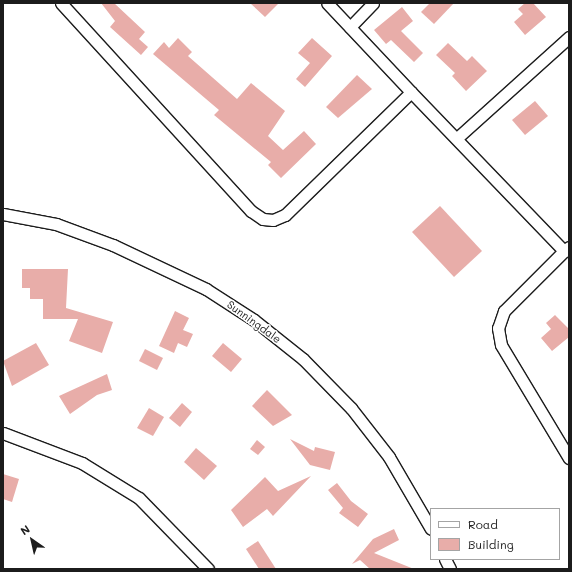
<!DOCTYPE html>
<html>
<head>
<meta charset="utf-8">
<style>
	body { margin:0 }
	#map { position:relative; width:572px; height:572px; overflow:hidden; background:#fff; font-family:Mali,sans-serif }
	div>[style] { position:absolute }
	.building>* { inset:0; background:#e8ada9 }
	.roads { filter:drop-shadow(1px 0 #1c1c1c) drop-shadow(-1px 0 #1c1c1c) drop-shadow(0 1px #1c1c1c) drop-shadow(0 -1px #1c1c1c) }
	.street>* { height:11px; margin:-5.5px; padding:0 5.5px; transform-origin:5.5px; border-radius:5.5px; background:#fff }
	span { translate:-50% -50%; white-space:nowrap; text-align:center; line-height:1.15; -webkit-text-stroke:3px #fff; paint-order:stroke }
	.street-label { font-size:11px; color:#1c1c1c }
	.frame { position:absolute; inset:0; border:4px solid #1c1c1c; pointer-events:none }
	.legend { position:absolute; left:430px; top:508px; width:130px; height:52px; box-sizing:border-box; background:#fff; border:1px solid #a4a4a4; margin:0; padding:5px 7px; list-style:none; font-size:12px; color:#1c1c1c }
	.legend li { display:flex; align-items:center; gap:8px; height:20px }
	.legend b { width:20px; border:1px solid #a4a4a4 }
	.north { position:absolute; left:12px; top:520px; width:40px; height:40px; -webkit-text-stroke:3px #fff; paint-order:stroke; rotate:326deg; font-size:11px; font-weight:700; line-height:16px; text-align:center; color:#1c1c1c }
	.north::after { content:''; display:block; margin:auto; width:14px; height:18px; background:#1c1c1c; clip-path:polygon(50% 0,100% 100%,50% 72%,0 100%) }
</style>
</head>
<body>
<div id="map">
	<div class="building">
		<div style="clip-path:polygon(101px 3px,114px 3px,145px 32px,139px 39px,148px 47px,141px 55px,110px 27px,115px 21px)"></div>
		<div style="clip-path:polygon(250px 3px,279px 3px,265px 17px)"></div>
		<div style="clip-path:polygon(430px 3px,454px 3px,434px 24px,421px 12px)"></div>
		<div style="clip-path:polygon(525px 3px,533px 3px,546px 17px,525px 35px,514px 22px,523px 14px,518px 9px)"></div>
		<div style="clip-path:polygon(402px 7px,413px 21px,401px 31px,423px 53px,414px 62px,391px 40px,386px 44px,374px 30px)"></div>
		<div style="clip-path:polygon(178px 38px,192px 52px,188px 56px,237px 99px,251px 83px,285px 111px,268px 136px,283px 150px,304px 131px,316px 144px,281px 178px,268px 165px,271px 162px,214px 115px,219px 110px,153px 54px,164px 42px,169px 48px)"></div>
		<div style="clip-path:polygon(312px 38px,332px 56px,305px 87px,296px 79px,310px 63px,298px 53px)"></div>
		<div style="clip-path:polygon(448px 43px,467px 61px,472px 56px,487px 71px,466px 91px,452px 76px,455px 73px,436px 55px)"></div>
		<div style="clip-path:polygon(357px 75px,372px 89px,338px 118px,326px 107px)"></div>
		<div style="clip-path:polygon(535px 101px,548px 116px,525px 135px,512px 120px)"></div>
		<div style="clip-path:polygon(440px 206px,482px 251px,454px 277px,412px 232px)"></div>
		<div style="clip-path:polygon(22px 269px,68px 269px,66px 308px,113px 322px,102px 353px,69px 341px,78px 319px,43px 319px,43px 299px,30px 299px,30px 288px,22px 288px)"></div>
		<div style="clip-path:polygon(175px 311px,189px 318px,183px 330px,193px 334px,187px 347px,178px 343px,174px 353px,159px 346px)"></div>
		<div style="clip-path:polygon(555px 315px,569px 329px,569px 337px,552px 351px,541px 338px,551px 329px,546px 323px)"></div>
		<div style="clip-path:polygon(36px 343px,49px 365px,12px 386px,3px 361px)"></div>
		<div style="clip-path:polygon(223px 343px,242px 359px,231px 372px,212px 356px)"></div>
		<div style="clip-path:polygon(145px 349px,163px 358px,157px 370px,139px 361px)"></div>
		<div style="clip-path:polygon(107px 374px,112px 390px,97px 395px,70px 414px,59px 396px)"></div>
		<div style="clip-path:polygon(267px 390px,292px 415px,273px 426px,252px 406px)"></div>
		<div style="clip-path:polygon(182px 403px,192px 412px,180px 427px,169px 418px)"></div>
		<div style="clip-path:polygon(149px 408px,164px 417px,153px 436px,137px 428px)"></div>
		<div style="clip-path:polygon(290px 439px,314px 451px,315px 447px,335px 452px,330px 470px,310px 465px)"></div>
		<div style="clip-path:polygon(257px 440px,265px 447px,258px 455px,250px 449px)"></div>
		<div style="clip-path:polygon(196px 448px,217px 466px,204px 480px,184px 462px)"></div>
		<div style="clip-path:polygon(3px 474px,19px 479px,12px 502px,3px 499px)"></div>
		<div style="clip-path:polygon(311px 476px,273px 516px,267px 509px,243px 527px,231px 510px,265px 477px,278px 491px)"></div>
		<div style="clip-path:polygon(337px 483px,351px 501px,368px 514px,358px 527px,339px 513px,343px 508px,328px 490px)"></div>
		<div style="clip-path:polygon(394px 529px,399px 540px,374px 553px,414px 569px,370px 569px,360px 560px,352px 564px,373px 539px)"></div>
		<div style="clip-path:polygon(258px 541px,276px 569px,259px 569px,246px 549px)"></div>
	</div>
	<div class="roads">
		<div class="street">
			<div style="left:61px;top:3px;width:282px;rotate:47.6deg"></div>
			<div style="left:251px;top:211px;width:14px;rotate:34deg"></div>
			<div style="left:263px;top:219px;width:10px;rotate:6deg"></div>
			<div style="left:273px;top:220px;width:13px;rotate:-23deg"></div>
			<div style="left:285px;top:215px;width:176px;rotate:-44.3deg"></div>
			<div style="left:411px;top:92px;width:122px;rotate:-133.3deg"></div>
			<div style="left:350px;top:27px;width:33px;rotate:-46deg"></div>
			<div style="left:411px;top:92px;width:221px;rotate:46.1deg"></div>
			<div style="left:564px;top:251px;width:6px;rotate:-39deg"></div>
			<div style="left:457px;top:138px;width:151px;rotate:-42deg"></div>
			<div style="left:3px;top:214px;width:54px;rotate:10.7deg"></div>
			<div style="left:56px;top:224px;width:61px;rotate:20.2deg"></div>
			<div style="left:113px;top:245px;width:103px;rotate:25.3deg"></div>
			<div style="left:206px;top:289px;width:57px;rotate:32.9deg"></div>
			<div style="left:254px;top:320px;width:63px;rotate:38.5deg"></div>
			<div style="left:303px;top:359px;width:69px;rotate:45.6deg"></div>
			<div style="left:351px;top:408px;width:62px;rotate:52.2deg"></div>
			<div style="left:389px;top:457px;width:83px;rotate:59.7deg"></div>
			<div style="left:564px;top:251px;width:85px;rotate:135deg"></div>
			<div style="left:504px;top:311px;width:18px;rotate:109deg"></div>
			<div style="left:498px;top:328px;width:17px;rotate:80deg"></div>
			<div style="left:501px;top:345px;width:132px;rotate:59deg"></div>
			<div style="left:3px;top:433px;width:85px;rotate:20.8deg"></div>
			<div style="left:82px;top:463px;width:67px;rotate:31.6deg"></div>
			<div style="left:139px;top:498px;width:99px;rotate:45.8deg"></div>
			<div style="left:445px;top:559px;width:11px;rotate:63deg"></div>
		</div>
	</div>
	<div class="street-label">
		<span style="left:254px;top:322px;rotate:36deg">Sunningdale</span>
	</div>
	<div class="frame"></div>
	<ul class="legend">
	<li><b style="height:5px;background:#fff"></b>Road</li>
	<li><b style="height:11px;background:#e8ada9"></b>Building</li>
	</ul>
	<div class="north">N</div>
</div>
</body>
</html>
